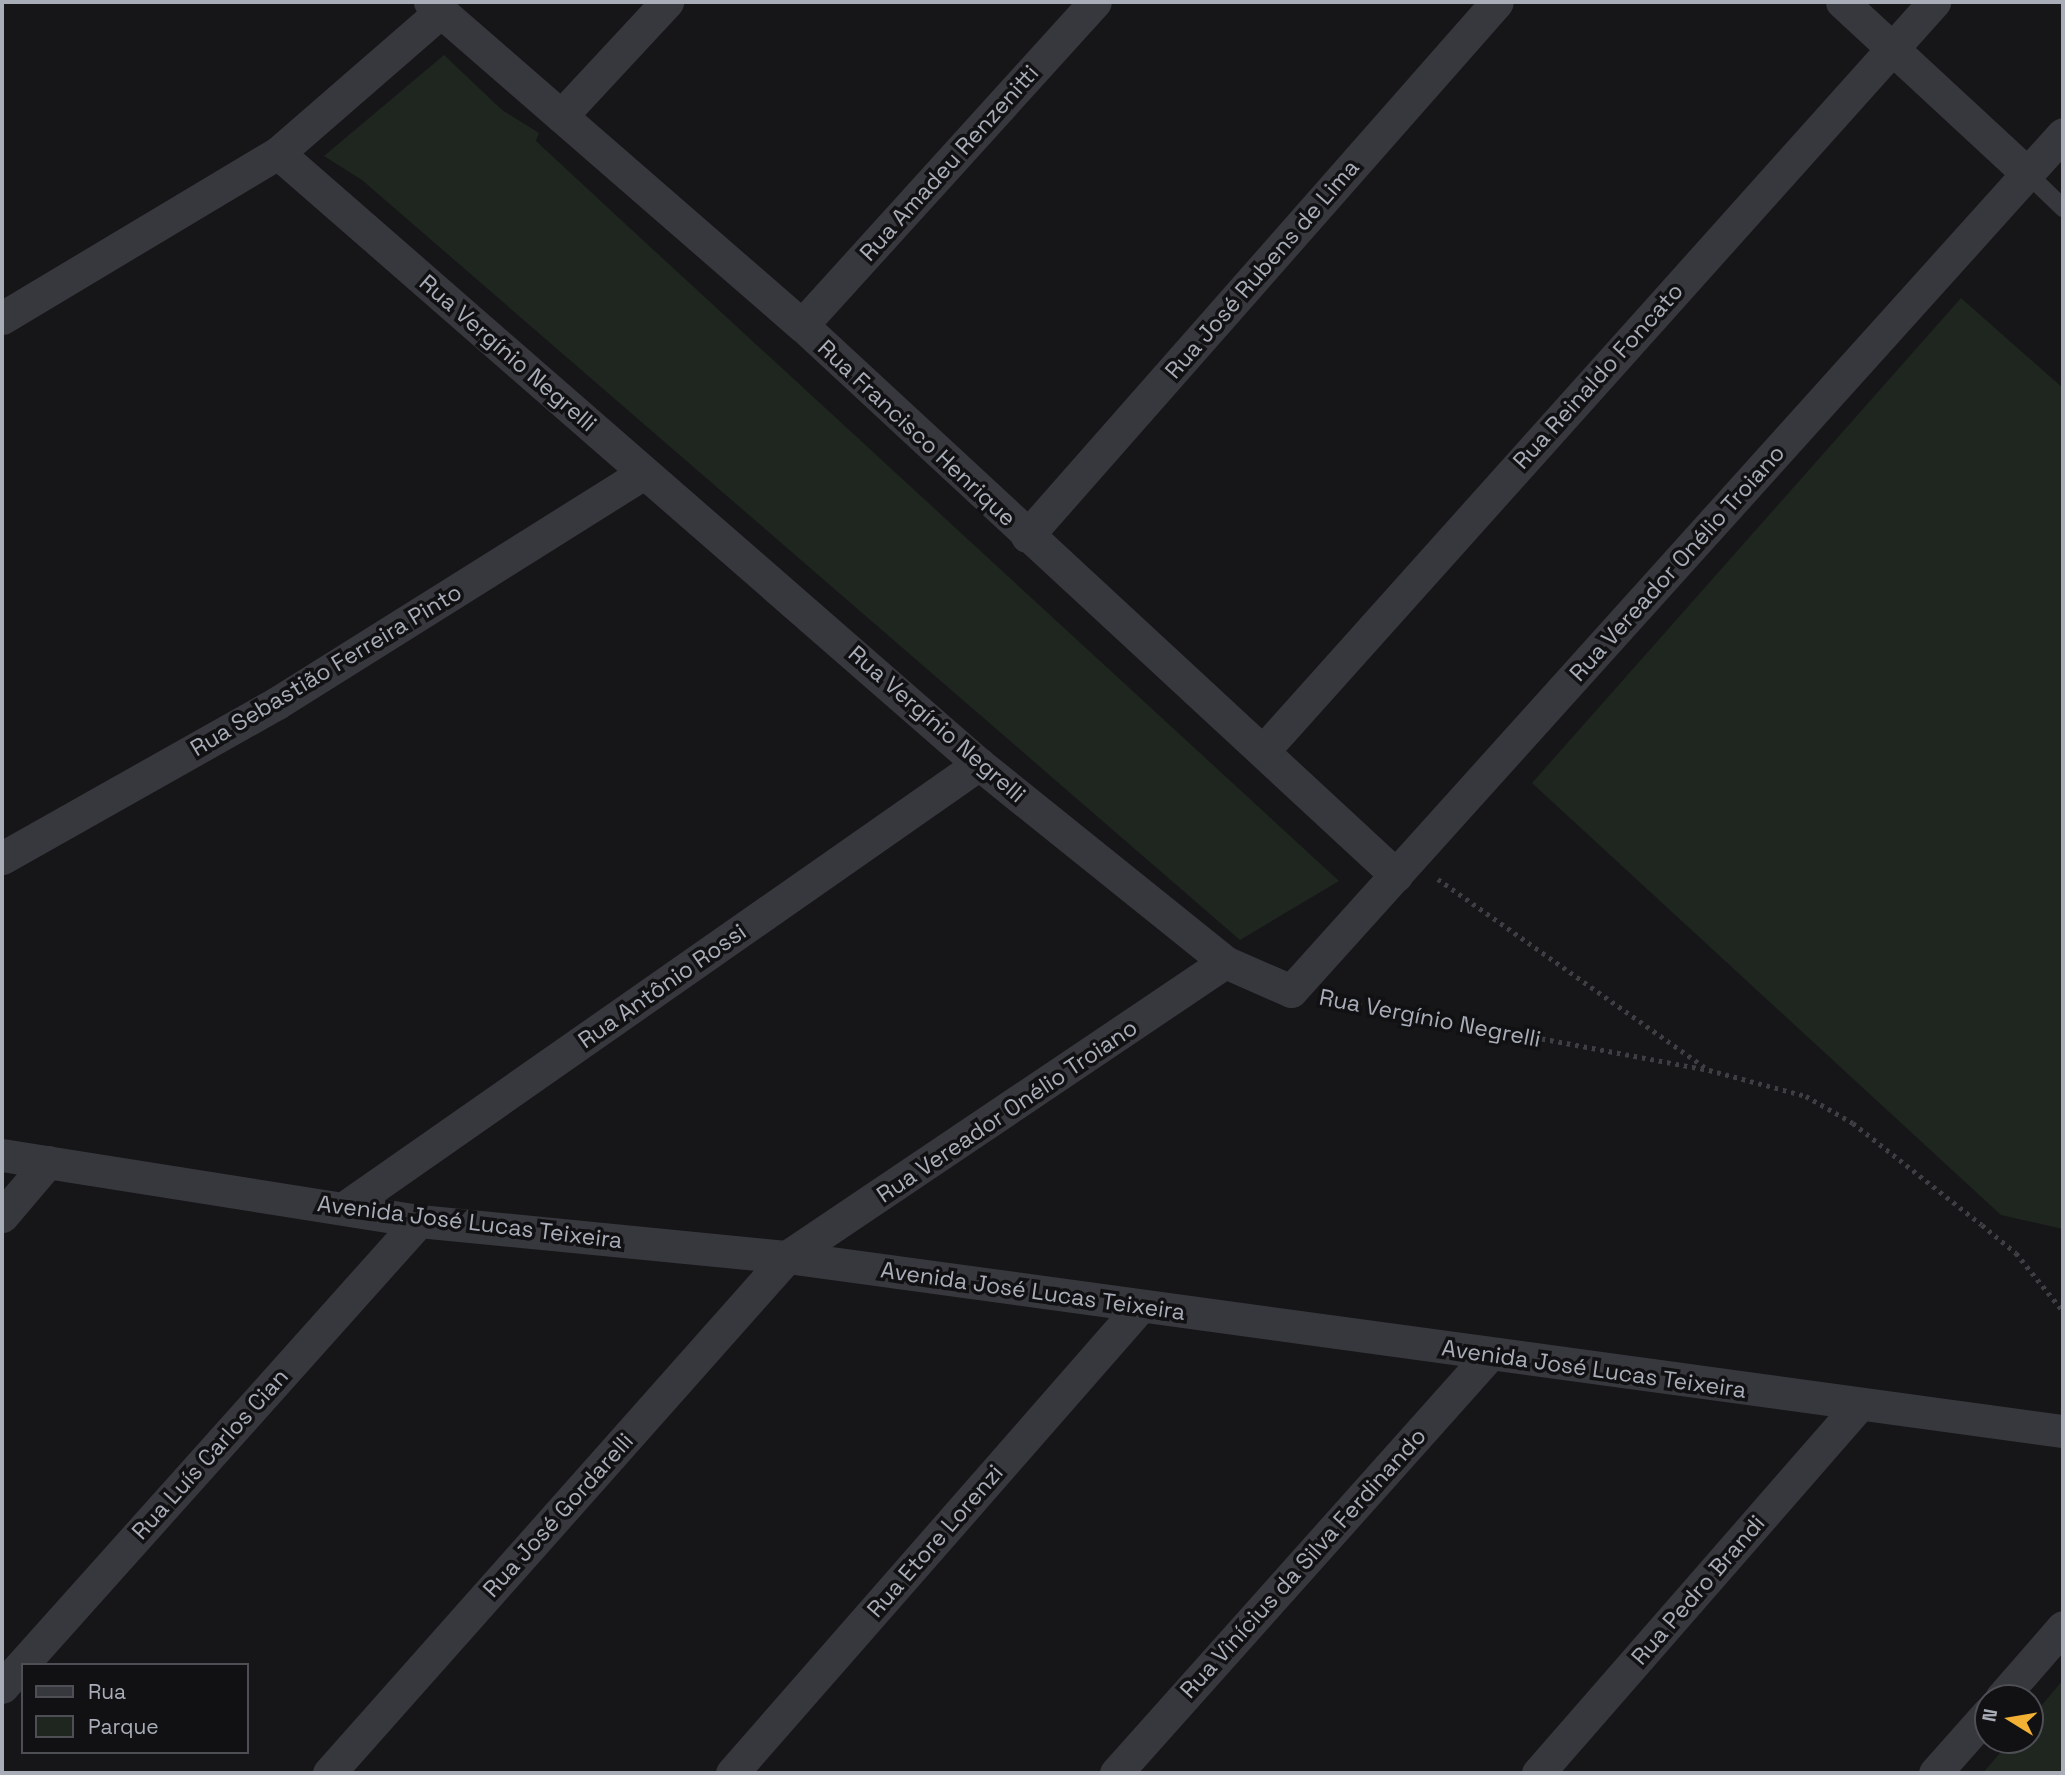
<!DOCTYPE html>
<html>
<head>
<meta charset="utf-8">
<style>
	body { margin:0 }
	#map { position:relative; width:2065px; height:1775px; overflow:hidden; background:#161618; font-family:"Space Grotesk",sans-serif }
	div>[style] { position:absolute }
	.green>* { inset:0; background:#1e261f }
	.path>* { height:4.5px; margin-top:-2.25px; transform-origin:0; background:repeating-linear-gradient(90deg,#3d3f44 0 3.5px,transparent 0 8.5px) }
	.lane>* { height:18px; margin:-9px; padding:0 9px; transform-origin:9px; border-radius:9px; background:#37383d }
	.street>* { height:33px; margin:-16.5px; padding:0 16.5px; transform-origin:16.5px; border-radius:16.5px; background:#37383d }
	span { translate:-50% -50%; white-space:nowrap; text-align:center; line-height:1.15; -webkit-text-stroke:7px #111113; paint-order:stroke }
	.street-label { font-size:23px; color:#a8adb8 }
	.frame { position:absolute; inset:0; border:4px solid #a8adb8; pointer-events:none }
	.legend { position:absolute; left:21px; top:1663px; width:228px; height:91px; box-sizing:border-box; background:#111113; border:2px solid #4d4f55; margin:0; padding:9px 12px; list-style:none; font-size:21px; color:#a8adb8 }
	.legend li { display:flex; align-items:center; gap:14px; height:35px }
	.legend b { width:35px; border:2px solid #4d4f55 }
	.north { position:absolute; left:1974px; top:1684px; width:70px; height:70px; box-sizing:border-box; background:#111113; border:2px solid #4d4f55; border-radius:50%; rotate:281deg; font-size:19px; font-weight:700; line-height:28px; text-align:center; color:#a8adb8 }
	.north::after { content:''; display:block; margin:auto; width:24px; height:32px; background:#f2b134; clip-path:polygon(50% 0,100% 100%,50% 72%,0 100%) }
</style>
</head>
<body>
<div id="map">
	<div class="green">
		<div style="clip-path:polygon(444px 55px,502px 110px,539px 133px,536px 141px,621px 220px,1339px 881px,1240px 940px,362px 180px,324px 156px)"></div>
		<div style="clip-path:polygon(1961px 298px,2063px 388px,2063px 1229px,2001px 1215px,1532px 783px)"></div>
		<div style="clip-path:polygon(2063px 1680px,2063px 1773px,1983px 1773px,2011px 1740px,2030px 1740px,2030px 1719px)"></div>
	</div>
	<div class="path">
		<div style="left:1438px;top:879px;width:328px;rotate:35.2deg"></div>
		<div style="left:1333px;top:999px;width:383px;rotate:10.7deg"></div>
		<div style="left:1709px;top:1070px;width:100px;rotate:15deg"></div>
		<div style="left:1806px;top:1096px;width:54px;rotate:29.9deg"></div>
		<div style="left:1853px;top:1123px;width:164px;rotate:38.3deg"></div>
		<div style="left:1982px;top:1225px;width:44px;rotate:39.5deg"></div>
		<div style="left:2016px;top:1253px;width:75px;rotate:51deg"></div>
	</div>
	<div class="lane">
		<div style="left:2028px;top:174px;width:49px;rotate:44.2deg"></div>
	</div>
	<div class="street">
		<div style="left:430px;top:2px;width:493px;rotate:41deg"></div>
		<div style="left:802px;top:325px;width:810px;rotate:42.8deg"></div>
		<div style="left:1842px;top:2px;width:253px;rotate:42.8deg"></div>
		<div style="left:561px;top:116px;width:156px;rotate:-47.1deg"></div>
		<div style="left:278px;top:153px;width:930px;rotate:41.08deg"></div>
		<div style="left:979px;top:764px;width:316px;rotate:38.8deg"></div>
		<div style="left:1225px;top:962px;width:72px;rotate:23.7deg"></div>
		<div style="left:1291px;top:991px;width:1153px;rotate:-47.99deg"></div>
		<div style="left:2px;top:318px;width:322px;rotate:-30.9deg"></div>
		<div style="left:278px;top:153px;width:215px;rotate:-41deg"></div>
		<div style="left:802px;top:325px;width:436px;rotate:-47.8deg"></div>
		<div style="left:1027px;top:536px;width:711px;rotate:-48.65deg"></div>
		<div style="left:1263px;top:751px;width:1006px;rotate:-48.14deg"></div>
		<div style="left:2px;top:858px;width:316px;rotate:-29.4deg"></div>
		<div style="left:277px;top:703px;width:433px;rotate:-32.1deg"></div>
		<div style="left:2px;top:1155px;width:422px;rotate:9deg"></div>
		<div style="left:419px;top:1221px;width:370px;rotate:5.6deg"></div>
		<div style="left:787px;top:1257px;width:1288px;rotate:7.77deg"></div>
		<div style="left:344px;top:1208px;width:775px;rotate:-34.96deg"></div>
		<div style="left:2px;top:1216px;width:71px;rotate:-49.6deg"></div>
		<div style="left:2px;top:1687px;width:625px;rotate:-48.18deg"></div>
		<div style="left:2001px;top:1698px;width:94px;rotate:-48.9deg"></div>
		<div style="left:329px;top:1773px;width:690px;rotate:-48.41deg"></div>
		<div style="left:787px;top:1257px;width:528px;rotate:-33.96deg"></div>
		<div style="left:732px;top:1773px;width:618px;rotate:-48.81deg"></div>
		<div style="left:1116px;top:1773px;width:562px;rotate:-48.25deg"></div>
		<div style="left:1538px;top:1773px;width:486px;rotate:-48.9deg"></div>
		<div style="left:1935px;top:1773px;width:80px;rotate:-48.5deg"></div>
	</div>
	<div class="street-label">
		<span style="left:949px;top:163px;rotate:-48deg">Rua Amadeu Renzenitti</span>
		<span style="left:1262px;top:269px;rotate:-49deg">Rua José Rubens de Lima</span>
		<span style="left:508px;top:353px;rotate:41deg">Rua Vergínio Negrelli</span>
		<span style="left:1598px;top:376px;rotate:-48deg">Rua Reinaldo Foncato</span>
		<span style="left:917px;top:433px;rotate:43deg">Rua Francisco Henrique</span>
		<span style="left:1677px;top:563px;rotate:-48deg">Rua Vereador Onélio Troiano</span>
		<span style="left:326px;top:670px;rotate:-31deg">Rua Sebastião Ferreira Pinto</span>
		<span style="left:937px;top:724px;rotate:41deg">Rua Vergínio Negrelli</span>
		<span style="left:662px;top:986px;rotate:-35deg">Rua Antônio Rossi</span>
		<span style="left:1430px;top:1018px;rotate:11deg">Rua Vergínio Negrelli</span>
		<span style="left:1007px;top:1111px;rotate:-34deg">Rua Vereador Onélio Troiano</span>
		<span style="left:470px;top:1222px;rotate:7deg">Avenida José Lucas Teixeira</span>
		<span style="left:1033px;top:1291px;rotate:8deg">Avenida José Lucas Teixeira</span>
		<span style="left:1594px;top:1369px;rotate:8deg">Avenida José Lucas Teixeira</span>
		<span style="left:210px;top:1454px;rotate:-48deg">Rua Luís Carlos Cian</span>
		<span style="left:558px;top:1515px;rotate:-48deg">Rua José Gordarelli</span>
		<span style="left:935px;top:1541px;rotate:-49deg">Rua Etore Lorenzi</span>
		<span style="left:1303px;top:1563px;rotate:-48deg">Rua Vinícius da Silva Ferdinando</span>
		<span style="left:1698px;top:1590px;rotate:-49deg">Rua Pedro Brandi</span>
	</div>
	<div class="frame"></div>
	<ul class="legend">
	<li><b style="height:9px;background:#37383d"></b>Rua</li>
	<li><b style="height:19px;background:#1e261f"></b>Parque</li>
	</ul>
	<div class="north">N</div>
</div>
</body>
</html>
